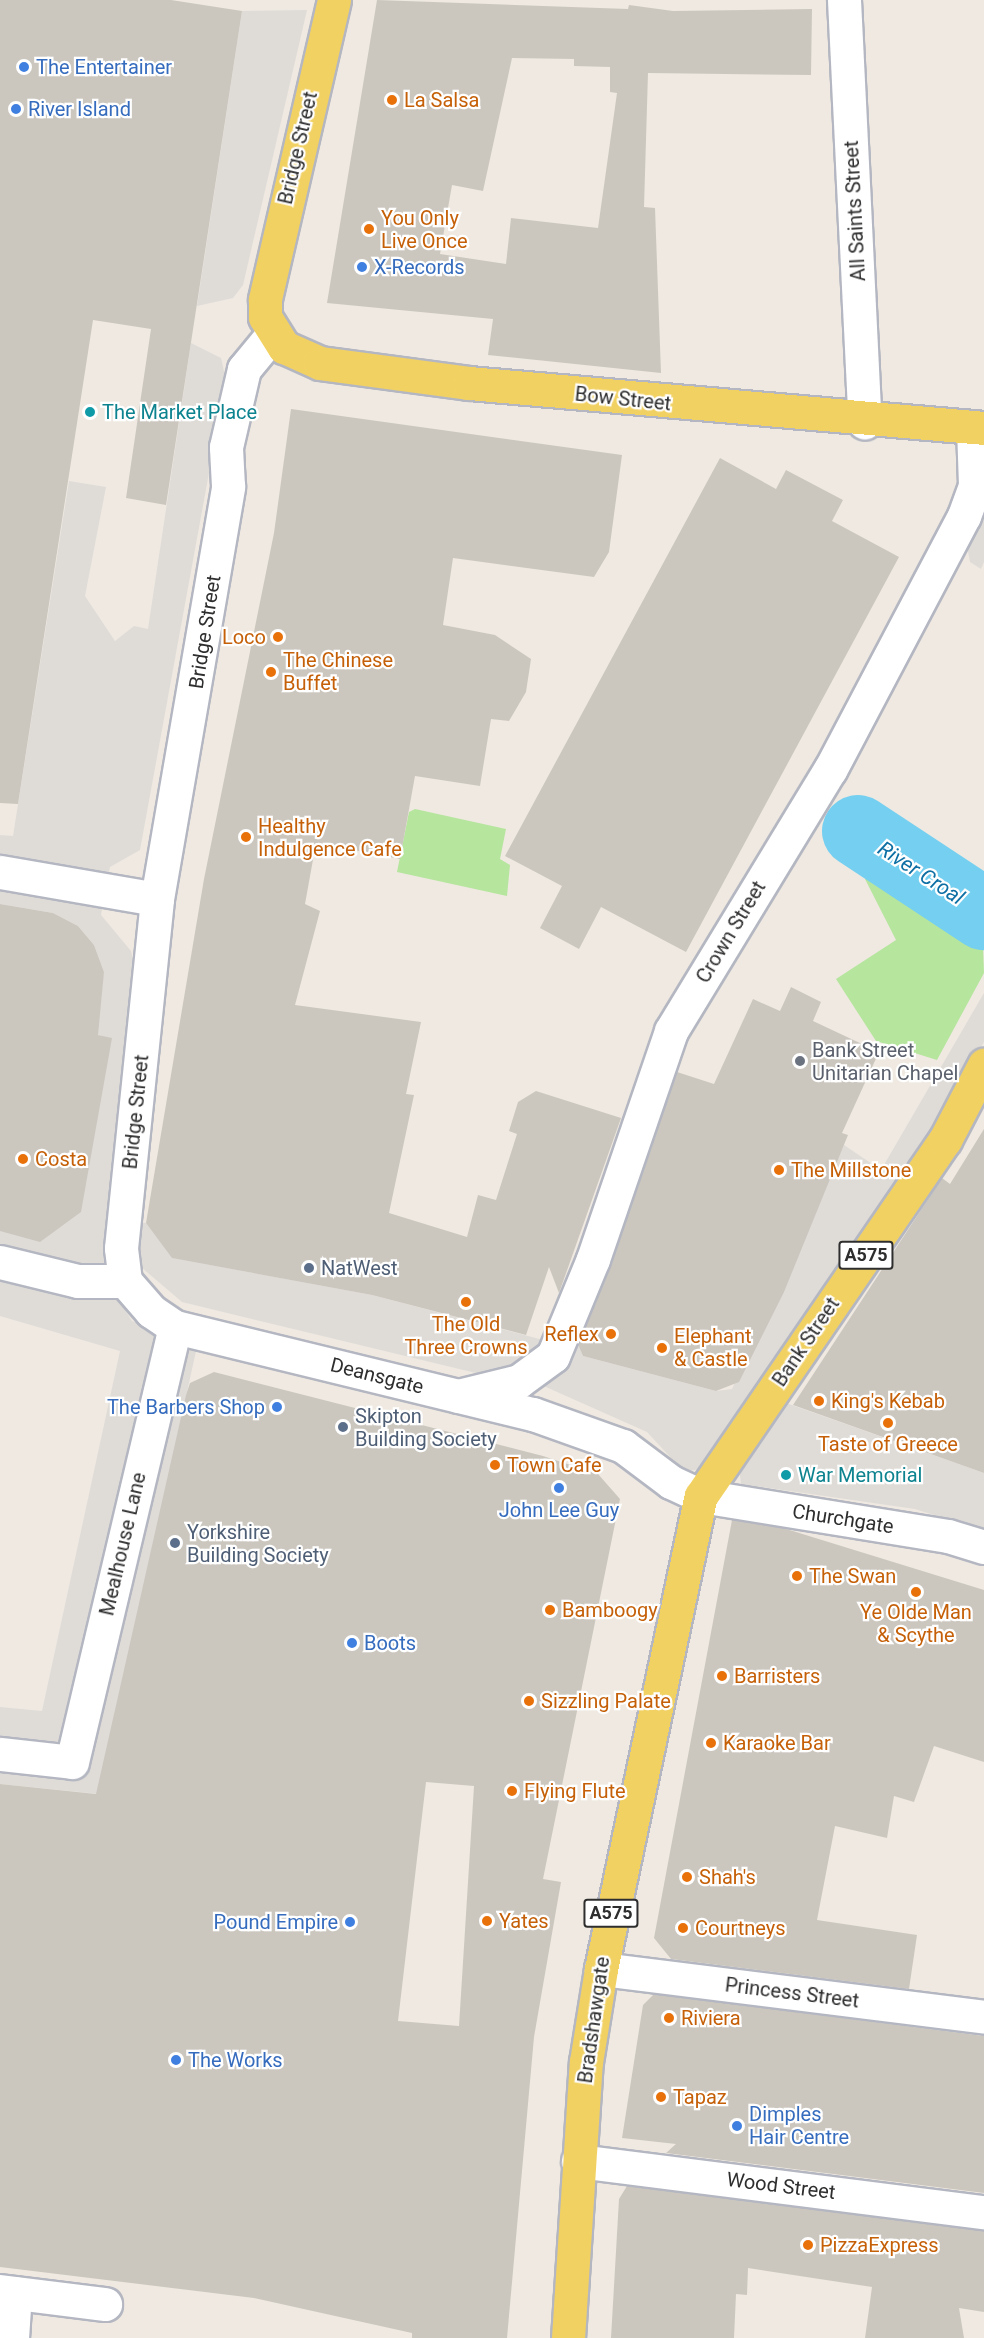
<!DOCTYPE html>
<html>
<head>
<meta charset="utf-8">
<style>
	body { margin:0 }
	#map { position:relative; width:984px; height:2338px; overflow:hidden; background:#efe9e1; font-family:Roboto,sans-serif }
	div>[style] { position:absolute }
	.green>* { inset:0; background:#b6e59e }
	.plaza>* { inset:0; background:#dfdcd8 }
	.river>* { height:72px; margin:-36px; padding:0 36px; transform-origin:36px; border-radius:36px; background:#75cff0 }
	.building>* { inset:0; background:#cbc7bf }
	.roads { filter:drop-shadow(2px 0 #b4b7c1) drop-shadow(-2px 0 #b4b7c1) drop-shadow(0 2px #b4b7c1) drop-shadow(0 -2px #b4b7c1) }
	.minor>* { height:33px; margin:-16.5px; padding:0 16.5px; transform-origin:16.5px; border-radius:16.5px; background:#fff }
	.major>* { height:33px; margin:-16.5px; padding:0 16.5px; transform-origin:16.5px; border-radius:16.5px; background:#f2d163 }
	.dots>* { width:16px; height:16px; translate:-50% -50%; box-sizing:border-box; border:3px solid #fff; border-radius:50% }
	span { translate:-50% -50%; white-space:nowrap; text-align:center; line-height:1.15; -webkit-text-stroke:4.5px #fff; paint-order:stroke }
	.shield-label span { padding:2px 4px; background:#fff; border:2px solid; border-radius:4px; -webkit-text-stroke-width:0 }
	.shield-label { font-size:18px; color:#2e2e2e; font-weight:700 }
	.shop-label { font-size:20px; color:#366cbe }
	.left { translate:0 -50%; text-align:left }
	.right { translate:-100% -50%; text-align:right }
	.food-label { font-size:20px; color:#c56008 }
	.street-label { font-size:20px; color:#2e2e2e }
	.culture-label { font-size:20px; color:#0d838f }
	.worship-label { font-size:20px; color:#5b616d }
	.service-label { font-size:20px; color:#4e5e75 }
	.water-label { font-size:21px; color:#0d6fa3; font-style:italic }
</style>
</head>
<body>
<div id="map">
	<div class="green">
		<div style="clip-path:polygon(415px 809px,506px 829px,500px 859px,510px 865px,507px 896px,397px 872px,409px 812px)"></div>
		<div style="clip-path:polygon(887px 836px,981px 892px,984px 973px,937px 1060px,876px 1041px,836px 979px,896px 940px,865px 879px)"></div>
	</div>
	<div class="plaza">
		<div style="clip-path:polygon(307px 10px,243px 285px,233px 298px,197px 306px,242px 11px)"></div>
		<div style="clip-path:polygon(191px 343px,221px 358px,226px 380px,140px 850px,110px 867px,101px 915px,131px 951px,137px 973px,107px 1281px,132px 1321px,198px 1342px,99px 1794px,0 1784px,0 1707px,42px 1711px,120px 1351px,0 1316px,0 1215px,71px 1209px,102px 1036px,93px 1033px,104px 972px,94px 945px,78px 926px,53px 913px,0 904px,0 835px,13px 836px,69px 481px,106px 487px,85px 596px,115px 641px,134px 626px,148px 629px)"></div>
		<div style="clip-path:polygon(984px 516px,984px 562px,981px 569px,970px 562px,967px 546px)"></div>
		<div style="clip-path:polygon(984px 993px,984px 1042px,960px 1086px,902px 1181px,700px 1469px,684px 1472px,647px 1432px,537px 1383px,565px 1362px,578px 1342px,583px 1356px,716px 1391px,732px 1389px,844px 1145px,881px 1170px)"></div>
		<div style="clip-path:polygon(135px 1222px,146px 1223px,173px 1258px,372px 1295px,547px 1341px,523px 1363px,480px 1374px,182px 1302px,141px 1267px)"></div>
		<div style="clip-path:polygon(786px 1403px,984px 1473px,984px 1531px,915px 1509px,741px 1484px,739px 1468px)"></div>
	</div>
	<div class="river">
		<div style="left:858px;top:831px;width:151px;rotate:33.4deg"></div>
	</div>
	<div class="building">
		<div style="clip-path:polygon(0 0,171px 0,242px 11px,166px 505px,126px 498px,151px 329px,93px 320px,18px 804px,0 803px)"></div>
		<div style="clip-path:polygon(evenodd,377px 0,628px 9px,629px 5px,673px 11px,812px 9px,811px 75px,648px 73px,644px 207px,655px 208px,661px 373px,488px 355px,493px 319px,327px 303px,377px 0,512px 58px,574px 59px,574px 66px,610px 67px,610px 92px,617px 93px,598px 228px,511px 218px,506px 264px,440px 254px,452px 185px,483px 191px,512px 58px)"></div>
		<div style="clip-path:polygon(291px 409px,622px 455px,609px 552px,594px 577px,453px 558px,443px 625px,495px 635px,531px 659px,526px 692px,509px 721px,491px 719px,480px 786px,415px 776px,400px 859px,316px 843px,305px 904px,320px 911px,295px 1005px,421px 1022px,406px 1094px,414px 1095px,389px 1213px,467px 1237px,478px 1195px,496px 1200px,517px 1134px,509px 1131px,518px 1102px,536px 1091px,621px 1118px,559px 1293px,549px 1267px,526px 1335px,372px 1295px,172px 1258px,146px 1223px,204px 879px,274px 533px)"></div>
		<div style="clip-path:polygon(720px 458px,776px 489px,786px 470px,843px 500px,832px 521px,899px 557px,686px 952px,601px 907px,579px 949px,540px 928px,562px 886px,505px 856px)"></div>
		<div style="clip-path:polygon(0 904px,53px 913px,78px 926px,94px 945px,104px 972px,98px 1035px,112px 1038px,81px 1212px,40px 1242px,0 1231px)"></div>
		<div style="clip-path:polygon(791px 987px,821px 1002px,813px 1021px,879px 1052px,842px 1133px,848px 1135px,784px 1292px,739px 1382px,716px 1391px,583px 1356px,578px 1344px,677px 1072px,714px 1084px,753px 999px,780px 1011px)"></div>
		<div style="clip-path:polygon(984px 1129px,984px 1473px,793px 1405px,942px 1178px,950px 1184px)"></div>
		<div style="clip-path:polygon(evenodd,214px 1372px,543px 1456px,598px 1474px,620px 1499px,543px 1879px,561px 1882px,534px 2037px,507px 2338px,412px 2338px,412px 2333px,254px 2298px,0 2267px,0 1784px,96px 1794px,186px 1395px,190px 1383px,214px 1372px,426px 1782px,474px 1786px,459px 2026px,398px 2021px,426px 1782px)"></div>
		<div style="clip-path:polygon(732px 1520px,783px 1528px,984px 1590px,984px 1762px,934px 1746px,914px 1802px,894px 1796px,887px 1838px,835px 1826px,817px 1920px,917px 1935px,909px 1989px,671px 1959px,654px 1938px)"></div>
		<div style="clip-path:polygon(654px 1994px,984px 2036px,984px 2193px,666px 2153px,676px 2144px,622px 2138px,643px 2005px)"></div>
		<div style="clip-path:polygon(627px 2186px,984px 2230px,984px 2312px,959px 2308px,964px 2338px,865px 2338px,872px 2287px,748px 2268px,747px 2295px,736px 2294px,734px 2338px,611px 2338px,619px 2199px)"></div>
	</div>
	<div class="roads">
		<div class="minor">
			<div style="left:844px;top:0;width:423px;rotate:87.2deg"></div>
			<div style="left:0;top:872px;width:159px;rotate:9.8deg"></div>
			<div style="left:0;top:1262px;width:80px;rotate:13.7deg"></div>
			<div style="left:78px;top:1281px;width:47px"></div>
			<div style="left:125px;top:1281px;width:33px;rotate:-97deg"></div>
			<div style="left:121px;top:1248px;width:351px;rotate:-84.1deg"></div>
			<div style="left:157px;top:899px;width:419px;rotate:-80.2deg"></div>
			<div style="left:228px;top:486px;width:39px;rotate:-93deg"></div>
			<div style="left:226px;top:447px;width:80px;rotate:-77deg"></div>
			<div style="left:244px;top:369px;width:45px;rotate:-50.4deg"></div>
			<div style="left:125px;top:1281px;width:40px;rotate:49deg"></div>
			<div style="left:151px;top:1311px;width:29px;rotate:34deg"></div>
			<div style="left:175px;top:1327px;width:368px;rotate:13.7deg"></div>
			<div style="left:533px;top:1414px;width:96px;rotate:19.6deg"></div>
			<div style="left:623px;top:1446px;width:60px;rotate:36.9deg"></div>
			<div style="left:671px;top:1482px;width:33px;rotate:25deg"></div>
			<div style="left:701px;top:1496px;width:250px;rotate:9.2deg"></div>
			<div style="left:948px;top:1536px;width:38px;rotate:17deg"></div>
			<div style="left:458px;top:1396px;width:63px;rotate:-13.8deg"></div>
			<div style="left:519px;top:1381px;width:42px;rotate:-36.3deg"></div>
			<div style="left:553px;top:1356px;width:105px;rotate:-67.6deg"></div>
			<div style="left:593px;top:1259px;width:241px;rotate:-71.1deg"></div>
			<div style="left:671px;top:1031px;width:306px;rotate:-58.7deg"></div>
			<div style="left:830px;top:770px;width:287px;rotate:-62.2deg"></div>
			<div style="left:964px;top:516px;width:33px;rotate:-70deg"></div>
			<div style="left:975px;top:485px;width:57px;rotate:-92deg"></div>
			<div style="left:0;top:1754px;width:72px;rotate:6.3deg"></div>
			<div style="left:72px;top:1762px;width:447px;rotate:-76.7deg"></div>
			<div style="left:601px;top:1969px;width:386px;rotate:7.1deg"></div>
			<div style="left:578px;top:2161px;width:409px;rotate:7.2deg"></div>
			<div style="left:0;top:2291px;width:106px;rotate:7.1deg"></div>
			<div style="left:12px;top:2338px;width:45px;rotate:-86.2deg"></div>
		</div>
		<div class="major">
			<div style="left:334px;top:0;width:308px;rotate:103deg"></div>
			<div style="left:265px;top:300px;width:17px;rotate:90deg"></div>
			<div style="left:265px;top:317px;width:36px;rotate:58deg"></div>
			<div style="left:284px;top:347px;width:39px;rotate:24deg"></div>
			<div style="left:320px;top:363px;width:150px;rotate:7.6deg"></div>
			<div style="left:469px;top:383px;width:517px;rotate:4.99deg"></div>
			<div style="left:568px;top:2338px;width:277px;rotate:-86.3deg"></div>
			<div style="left:586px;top:2062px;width:94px;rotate:-80.8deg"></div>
			<div style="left:601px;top:1969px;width:483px;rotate:-78.1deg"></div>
			<div style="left:701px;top:1496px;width:432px;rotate:-55.6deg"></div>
			<div style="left:945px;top:1140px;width:85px;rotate:-62.5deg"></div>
		</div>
	</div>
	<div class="dots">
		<div style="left:24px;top:67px;background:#3f7fe0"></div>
		<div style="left:392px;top:100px;background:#e8710a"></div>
		<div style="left:16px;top:109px;background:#3f7fe0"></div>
		<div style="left:369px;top:229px;background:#e8710a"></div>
		<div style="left:362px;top:267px;background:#3f7fe0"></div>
		<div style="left:90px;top:412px;background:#0f9aa8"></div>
		<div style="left:278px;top:637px;background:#e8710a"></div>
		<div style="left:271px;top:672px;background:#e8710a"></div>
		<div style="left:246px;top:837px;background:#e8710a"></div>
		<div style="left:800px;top:1061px;background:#6b7280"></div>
		<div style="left:23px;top:1159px;background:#e8710a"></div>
		<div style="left:779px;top:1170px;background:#e8710a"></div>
		<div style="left:309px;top:1268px;background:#5c6f8a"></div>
		<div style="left:466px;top:1302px;background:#e8710a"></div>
		<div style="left:611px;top:1334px;background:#e8710a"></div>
		<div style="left:662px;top:1348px;background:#e8710a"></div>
		<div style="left:819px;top:1401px;background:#e8710a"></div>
		<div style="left:277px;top:1407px;background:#3f7fe0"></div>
		<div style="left:888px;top:1423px;background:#e8710a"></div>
		<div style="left:343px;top:1427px;background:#5c6f8a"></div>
		<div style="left:495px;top:1465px;background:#e8710a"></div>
		<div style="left:786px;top:1475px;background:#0f9aa8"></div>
		<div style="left:559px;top:1488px;background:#3f7fe0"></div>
		<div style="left:175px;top:1543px;background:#5c6f8a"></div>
		<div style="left:797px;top:1576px;background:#e8710a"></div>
		<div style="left:916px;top:1592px;background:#e8710a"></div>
		<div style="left:550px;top:1610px;background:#e8710a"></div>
		<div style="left:352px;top:1643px;background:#3f7fe0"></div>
		<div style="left:722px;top:1676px;background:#e8710a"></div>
		<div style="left:529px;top:1701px;background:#e8710a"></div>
		<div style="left:711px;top:1743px;background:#e8710a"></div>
		<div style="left:512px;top:1791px;background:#e8710a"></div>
		<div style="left:687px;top:1877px;background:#e8710a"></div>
		<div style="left:487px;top:1921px;background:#e8710a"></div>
		<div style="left:350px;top:1922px;background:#3f7fe0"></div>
		<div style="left:683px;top:1928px;background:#e8710a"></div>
		<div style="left:669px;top:2018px;background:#e8710a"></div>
		<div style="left:176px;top:2060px;background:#3f7fe0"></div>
		<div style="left:661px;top:2097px;background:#e8710a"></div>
		<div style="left:737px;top:2126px;background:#3f7fe0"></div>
		<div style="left:808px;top:2245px;background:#e8710a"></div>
	</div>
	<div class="shield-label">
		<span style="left:866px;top:1255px">A575</span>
		<span style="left:611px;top:1913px">A575</span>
	</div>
	<div class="shop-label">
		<span class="left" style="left:36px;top:67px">The Entertainer</span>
		<span class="left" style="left:28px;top:109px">River Island</span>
		<span class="left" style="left:374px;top:267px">X-Records</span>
		<span class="right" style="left:265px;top:1407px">The Barbers Shop</span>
		<span style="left:559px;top:1510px">John Lee Guy</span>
		<span class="left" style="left:364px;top:1643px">Boots</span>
		<span class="right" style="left:338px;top:1922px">Pound Empire</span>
		<span class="left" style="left:188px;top:2060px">The Works</span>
		<span class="left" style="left:749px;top:2126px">Dimples<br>Hair Centre</span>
	</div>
	<div class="food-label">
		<span class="left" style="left:404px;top:100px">La Salsa</span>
		<span class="left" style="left:381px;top:230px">You Only<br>Live Once</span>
		<span class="right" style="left:266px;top:637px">Loco</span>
		<span class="left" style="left:283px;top:672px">The Chinese<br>Buffet</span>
		<span class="left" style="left:258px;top:838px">Healthy<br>Indulgence Cafe</span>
		<span class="left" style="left:35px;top:1159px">Costa</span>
		<span class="left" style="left:791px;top:1170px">The Millstone</span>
		<span style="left:466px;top:1336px">The Old<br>Three Crowns</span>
		<span class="right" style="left:599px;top:1334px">Reflex</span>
		<span class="left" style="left:674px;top:1348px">Elephant<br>&amp; Castle</span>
		<span class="left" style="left:831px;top:1401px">King's Kebab</span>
		<span style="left:888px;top:1444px">Taste of Greece</span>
		<span class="left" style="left:507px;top:1465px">Town Cafe</span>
		<span class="left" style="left:809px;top:1576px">The Swan</span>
		<span class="left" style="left:562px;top:1610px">Bamboogy</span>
		<span style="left:916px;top:1624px">Ye Olde Man<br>&amp; Scythe</span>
		<span class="left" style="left:734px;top:1676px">Barristers</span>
		<span class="left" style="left:541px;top:1701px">Sizzling Palate</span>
		<span class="left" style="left:723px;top:1743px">Karaoke Bar</span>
		<span class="left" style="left:524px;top:1791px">Flying Flute</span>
		<span class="left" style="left:699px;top:1877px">Shah's</span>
		<span class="left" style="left:499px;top:1921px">Yates</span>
		<span class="left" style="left:695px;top:1928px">Courtneys</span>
		<span class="left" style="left:681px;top:2018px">Riviera</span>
		<span class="left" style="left:673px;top:2097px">Tapaz</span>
		<span class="left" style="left:820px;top:2245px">PizzaExpress</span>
	</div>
	<div class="street-label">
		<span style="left:298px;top:148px;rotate:-77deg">Bridge Street</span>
		<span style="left:855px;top:211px;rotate:-93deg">All Saints Street</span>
		<span style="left:623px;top:399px;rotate:6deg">Bow Street</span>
		<span style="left:205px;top:632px;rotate:-81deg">Bridge Street</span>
		<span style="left:731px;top:932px;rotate:-59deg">Crown Street</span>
		<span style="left:136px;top:1112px;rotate:-84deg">Bridge Street</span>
		<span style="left:806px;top:1342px;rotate:-56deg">Bank Street</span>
		<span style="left:377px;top:1376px;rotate:14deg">Deansgate</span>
		<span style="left:843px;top:1519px;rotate:9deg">Churchgate</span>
		<span style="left:123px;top:1544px;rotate:-77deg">Mealhouse Lane</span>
		<span style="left:792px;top:1993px;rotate:7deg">Princess Street</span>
		<span style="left:594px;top:2020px;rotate:-82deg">Bradshawgate</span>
		<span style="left:781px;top:2186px;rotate:7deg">Wood Street</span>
	</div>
	<div class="culture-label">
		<span class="left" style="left:102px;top:412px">The Market Place</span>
		<span class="left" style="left:798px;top:1475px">War Memorial</span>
	</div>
	<div class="worship-label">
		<span class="left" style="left:812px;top:1062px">Bank Street<br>Unitarian Chapel</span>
	</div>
	<div class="service-label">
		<span class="left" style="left:321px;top:1268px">NatWest</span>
		<span class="left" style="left:355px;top:1428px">Skipton<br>Building Society</span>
		<span class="left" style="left:187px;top:1544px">Yorkshire<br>Building Society</span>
	</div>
	<div class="water-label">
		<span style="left:921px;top:873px;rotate:33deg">River Croal</span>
	</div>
</div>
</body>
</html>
